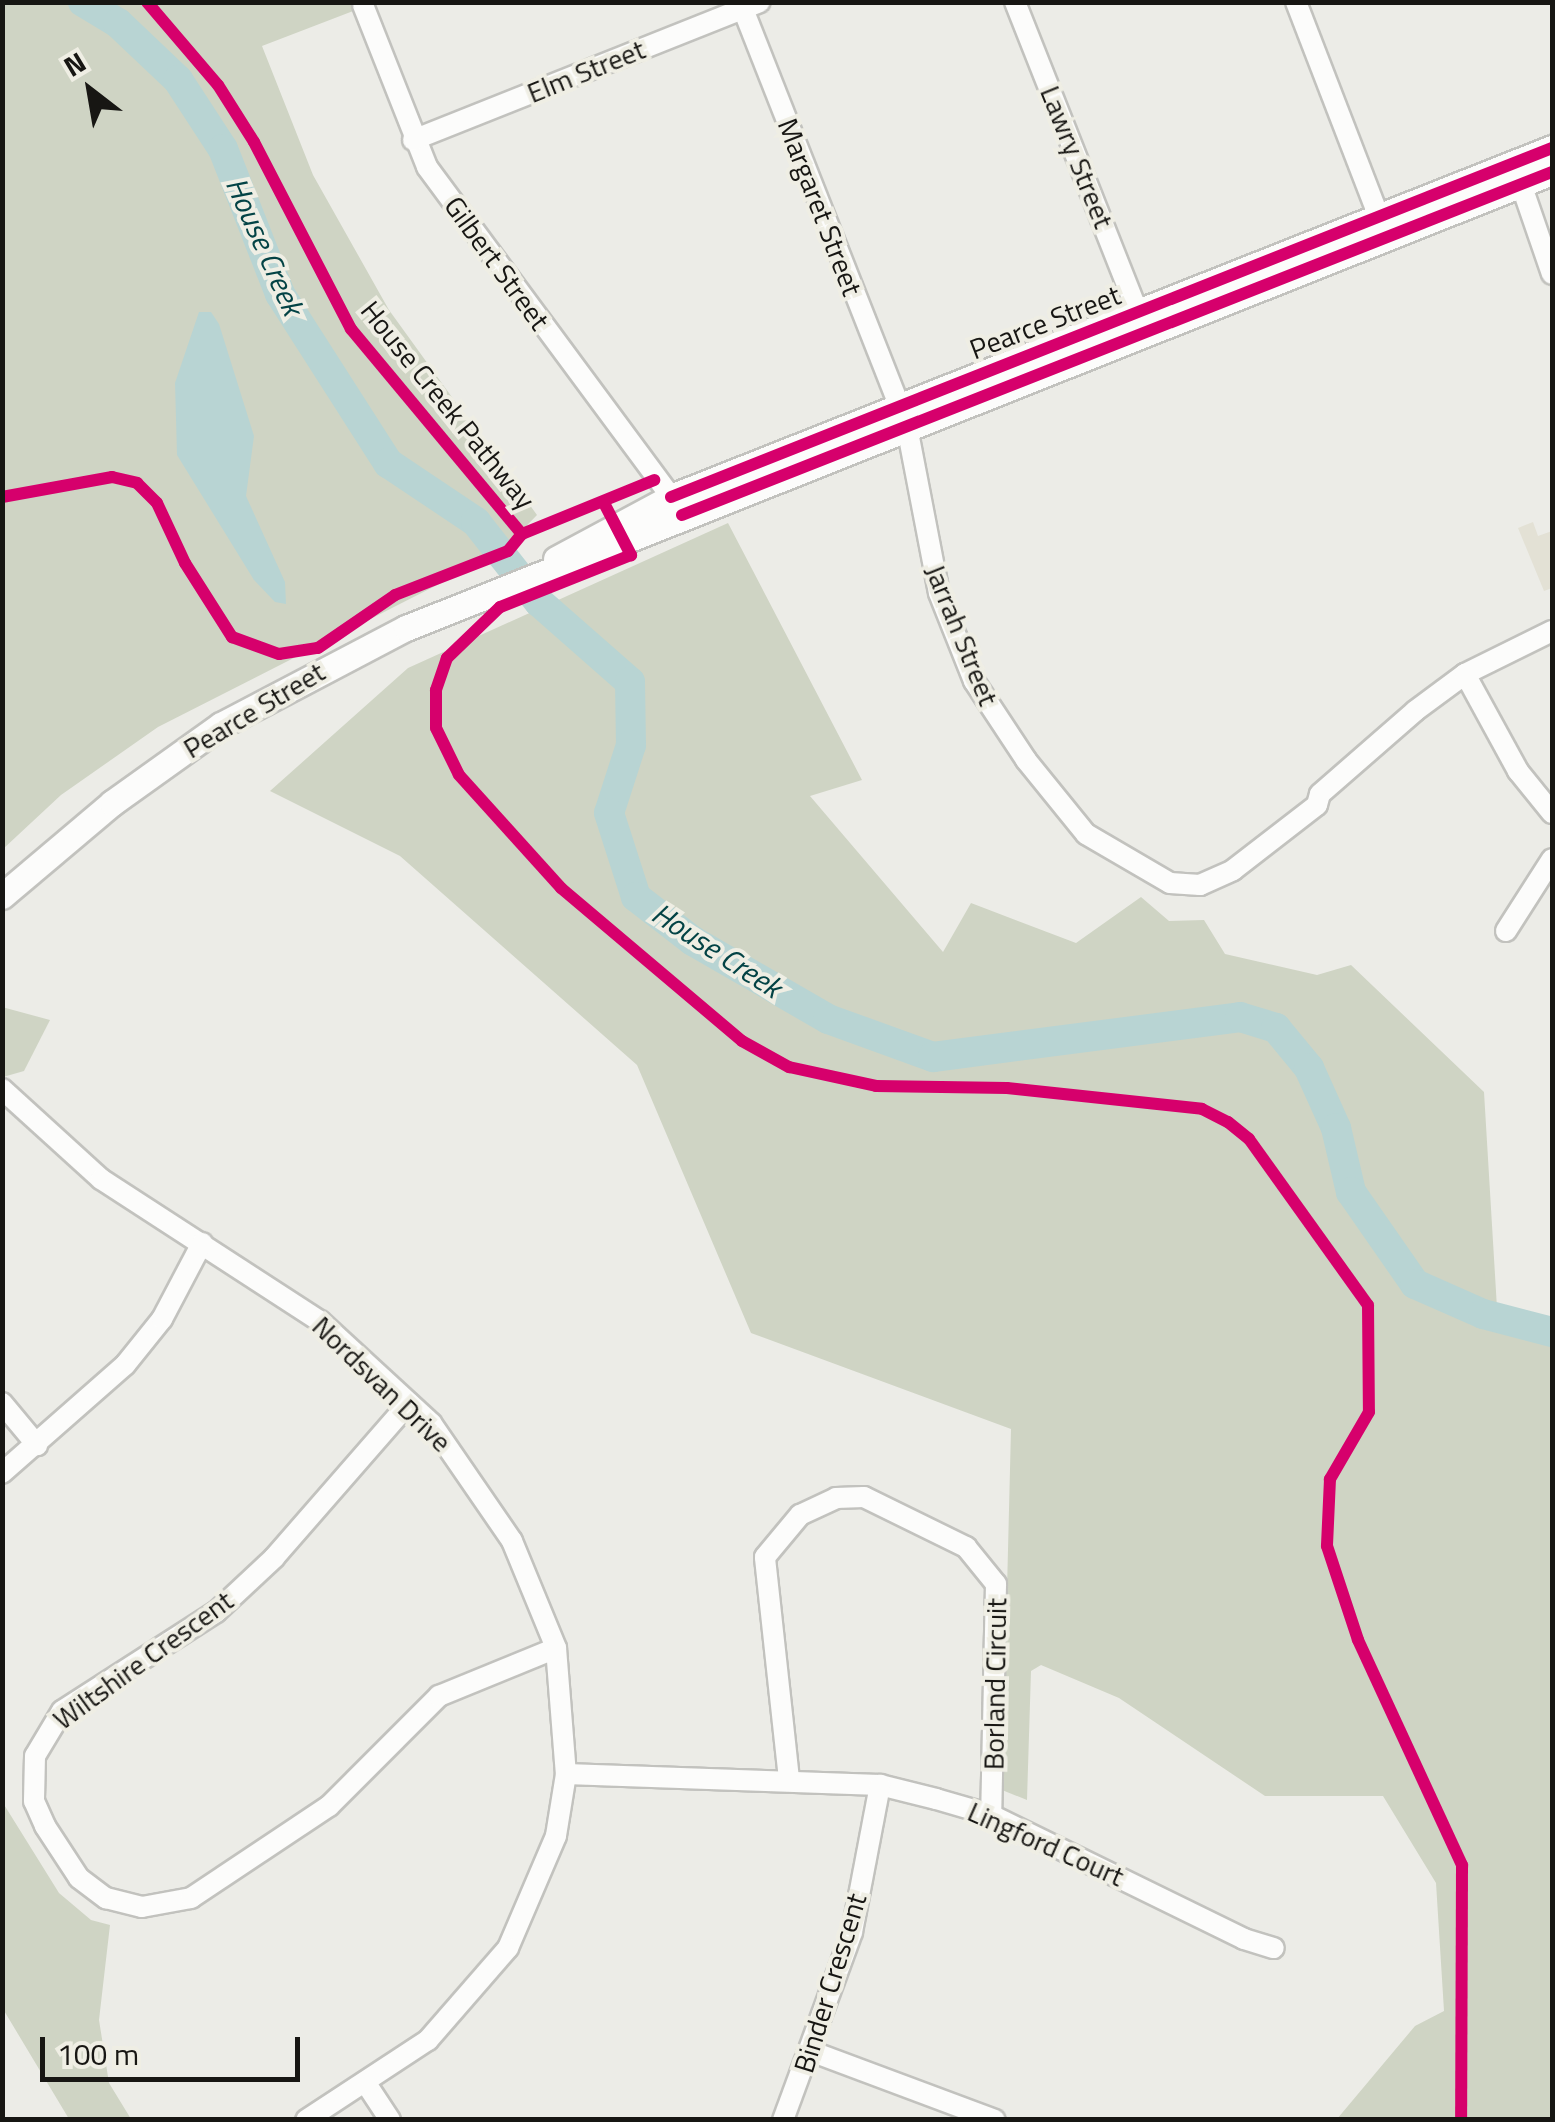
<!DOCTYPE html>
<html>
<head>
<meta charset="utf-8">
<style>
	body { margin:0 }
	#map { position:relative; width:1555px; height:2122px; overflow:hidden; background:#ecece7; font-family:"Titillium Web",sans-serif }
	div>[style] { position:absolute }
	.built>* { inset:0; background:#e3e1d5 }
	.green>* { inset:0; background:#cfd4c4 }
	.water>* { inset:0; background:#b8d4d3 }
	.river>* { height:30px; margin:-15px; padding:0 15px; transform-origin:15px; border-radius:15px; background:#b8d4d3 }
	.roads { filter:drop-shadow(2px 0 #c2c2be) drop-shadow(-2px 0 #c2c2be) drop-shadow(0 2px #c2c2be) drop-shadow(0 -2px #c2c2be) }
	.minor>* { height:20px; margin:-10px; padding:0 10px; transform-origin:10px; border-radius:10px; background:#fcfcfb }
	.major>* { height:25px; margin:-12.5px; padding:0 12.5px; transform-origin:12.5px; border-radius:12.5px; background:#fcfcfb }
	.cycleway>* { height:12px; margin:-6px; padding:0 6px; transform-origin:6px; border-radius:6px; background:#d6006c }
	span { translate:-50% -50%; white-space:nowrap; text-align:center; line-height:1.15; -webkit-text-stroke:8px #efeee4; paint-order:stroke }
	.street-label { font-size:28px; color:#171613 }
	.water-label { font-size:30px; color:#034345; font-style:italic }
	.frame { position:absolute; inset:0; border:5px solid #171613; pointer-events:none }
	.north { position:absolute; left:40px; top:40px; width:100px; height:100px; -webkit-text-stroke:8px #efeee4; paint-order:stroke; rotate:329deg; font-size:28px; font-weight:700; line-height:40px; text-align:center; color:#171613 }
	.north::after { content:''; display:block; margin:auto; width:35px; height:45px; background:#171613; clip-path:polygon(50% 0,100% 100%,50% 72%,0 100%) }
	.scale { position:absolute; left:40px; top:2037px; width:260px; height:45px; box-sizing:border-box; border:5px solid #171613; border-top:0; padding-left:12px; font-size:30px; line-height:35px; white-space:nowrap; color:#171613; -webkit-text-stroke:8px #efeee4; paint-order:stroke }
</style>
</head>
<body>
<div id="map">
	<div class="built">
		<div style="clip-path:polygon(1533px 522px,1538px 536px,1552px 531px,1552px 588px,1544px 591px,1518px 528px)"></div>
	</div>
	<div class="green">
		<div style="clip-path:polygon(3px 3px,374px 3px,262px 46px,313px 175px,389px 310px,537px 515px,500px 553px,158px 727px,61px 795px,3px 849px)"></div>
		<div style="clip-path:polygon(728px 523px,862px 780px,810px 796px,943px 952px,971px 903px,1076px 943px,1141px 897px,1169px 921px,1204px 920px,1225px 954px,1317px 975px,1351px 965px,1484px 1092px,1497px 1308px,1552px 1334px,1552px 2119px,1337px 2119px,1415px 2026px,1444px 2011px,1436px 1883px,1383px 1796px,1265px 1796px,1119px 1698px,1041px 1665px,1031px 1671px,1027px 1800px,1002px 1790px,1011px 1429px,751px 1333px,637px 1065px,400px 856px,270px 791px,408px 668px)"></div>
		<div style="clip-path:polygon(2px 1007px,50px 1020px,24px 1071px,3px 1077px)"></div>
		<div style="clip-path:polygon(3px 1803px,59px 1893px,91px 1920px,110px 1925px,99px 2020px,109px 2083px,131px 2119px,69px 2119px,3px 2009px)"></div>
	</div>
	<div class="water">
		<div style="clip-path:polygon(199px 312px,211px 312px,219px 324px,254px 436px,246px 496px,285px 582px,286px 604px,275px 602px,254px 580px,177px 455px,175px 383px)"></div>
	</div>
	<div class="river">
		<div style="left:83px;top:2px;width:41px;rotate:31deg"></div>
		<div style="left:118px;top:23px;width:83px;rotate:43.5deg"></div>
		<div style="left:178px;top:80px;width:82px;rotate:56.9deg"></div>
		<div style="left:223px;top:149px;width:156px;rotate:68.5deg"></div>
		<div style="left:280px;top:294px;width:201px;rotate:57.4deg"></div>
		<div style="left:388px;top:463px;width:106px;rotate:33.8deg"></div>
		<div style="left:476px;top:522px;width:102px;rotate:51.8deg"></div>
		<div style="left:539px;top:602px;width:121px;rotate:41.3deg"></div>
		<div style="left:630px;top:682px;width:63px;rotate:89.1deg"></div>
		<div style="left:631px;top:745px;width:71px;rotate:107.9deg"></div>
		<div style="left:609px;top:813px;width:88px;rotate:72.2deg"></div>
		<div style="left:636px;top:897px;width:72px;rotate:37.7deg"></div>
		<div style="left:693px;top:941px;width:156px;rotate:30deg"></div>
		<div style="left:828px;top:1019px;width:112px;rotate:19.9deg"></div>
		<div style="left:933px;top:1057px;width:310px;rotate:-7.4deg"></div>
		<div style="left:1240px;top:1017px;width:38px;rotate:17deg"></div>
		<div style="left:1276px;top:1028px;width:52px;rotate:50.5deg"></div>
		<div style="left:1309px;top:1068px;width:66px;rotate:65.8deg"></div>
		<div style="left:1336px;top:1128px;width:66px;rotate:76.8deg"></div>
		<div style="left:1351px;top:1192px;width:112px;rotate:55.2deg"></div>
		<div style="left:1415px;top:1284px;width:74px;rotate:23.8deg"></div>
		<div style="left:1483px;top:1314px;width:71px;rotate:14.6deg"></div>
	</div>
	<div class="roads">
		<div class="minor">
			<div style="left:1015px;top:2px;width:334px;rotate:68.4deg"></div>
			<div style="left:1296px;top:2px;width:227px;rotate:68.9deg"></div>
			<div style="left:363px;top:5px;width:174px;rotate:68.4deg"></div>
			<div style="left:427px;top:167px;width:410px;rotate:53.5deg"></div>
			<div style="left:743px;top:9px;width:426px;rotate:68.5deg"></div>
			<div style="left:413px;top:140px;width:373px;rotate:-21.7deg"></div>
			<div style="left:1521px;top:184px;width:95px;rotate:71deg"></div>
			<div style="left:907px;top:427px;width:169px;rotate:79.1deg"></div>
			<div style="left:939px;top:593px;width:95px;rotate:68.3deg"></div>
			<div style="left:974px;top:681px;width:95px;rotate:56.6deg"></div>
			<div style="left:1026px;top:760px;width:95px;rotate:51deg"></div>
			<div style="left:1086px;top:834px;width:97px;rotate:30.3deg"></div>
			<div style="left:1170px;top:883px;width:30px;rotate:4deg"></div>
			<div style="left:1200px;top:885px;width:36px;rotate:-24deg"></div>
			<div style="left:1233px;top:870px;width:106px;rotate:-37.7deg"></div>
			<div style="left:1317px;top:805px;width:11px;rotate:-75deg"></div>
			<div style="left:1320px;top:794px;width:126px;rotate:-41.1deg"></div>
			<div style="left:1415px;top:711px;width:62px;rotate:-36.5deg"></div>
			<div style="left:1465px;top:674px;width:97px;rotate:-26.3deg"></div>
			<div style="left:1465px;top:674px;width:111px;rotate:61.3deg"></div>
			<div style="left:1518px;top:771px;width:54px;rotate:51deg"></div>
			<div style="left:1506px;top:931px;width:85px;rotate:-57.4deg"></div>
			<div style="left:2px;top:1089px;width:134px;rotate:42.3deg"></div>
			<div style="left:101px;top:1179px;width:261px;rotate:33deg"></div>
			<div style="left:320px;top:1321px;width:151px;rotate:42.6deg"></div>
			<div style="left:431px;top:1423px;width:143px;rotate:55.5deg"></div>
			<div style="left:512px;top:1541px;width:116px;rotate:67.6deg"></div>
			<div style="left:556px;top:1648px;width:126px;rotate:85.5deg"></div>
			<div style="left:566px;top:1774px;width:63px;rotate:99.2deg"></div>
			<div style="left:556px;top:1836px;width:122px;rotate:113.2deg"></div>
			<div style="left:508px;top:1948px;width:122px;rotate:131deg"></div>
			<div style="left:428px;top:2040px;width:146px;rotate:146.7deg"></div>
			<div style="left:2px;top:1403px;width:55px;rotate:50.2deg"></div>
			<div style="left:409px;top:1403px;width:206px;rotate:131.1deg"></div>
			<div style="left:274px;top:1558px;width:79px;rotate:137deg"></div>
			<div style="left:216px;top:1612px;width:183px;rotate:147.3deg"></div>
			<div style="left:62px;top:1711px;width:52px;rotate:121deg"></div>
			<div style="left:35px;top:1756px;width:45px;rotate:91.3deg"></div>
			<div style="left:34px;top:1801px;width:27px;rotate:66deg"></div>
			<div style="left:45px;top:1826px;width:62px;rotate:56.8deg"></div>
			<div style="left:79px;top:1878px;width:34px;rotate:37deg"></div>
			<div style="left:106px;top:1898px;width:37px;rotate:14deg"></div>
			<div style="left:142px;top:1907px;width:50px;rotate:-10.4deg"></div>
			<div style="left:191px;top:1898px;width:166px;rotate:-33.7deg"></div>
			<div style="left:329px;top:1806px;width:156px;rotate:-45deg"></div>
			<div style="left:439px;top:1696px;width:126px;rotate:-22.3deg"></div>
			<div style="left:2px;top:1473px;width:164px;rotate:-41.3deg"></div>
			<div style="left:125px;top:1365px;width:59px;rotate:-51.2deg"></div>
			<div style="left:162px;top:1319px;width:86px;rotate:-62.2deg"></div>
			<div style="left:566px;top:1774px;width:314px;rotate:2deg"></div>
			<div style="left:880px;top:1785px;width:58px;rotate:14deg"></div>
			<div style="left:936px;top:1799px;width:57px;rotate:16.2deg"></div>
			<div style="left:991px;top:1815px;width:282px;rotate:26.1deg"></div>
			<div style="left:1244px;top:1939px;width:31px;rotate:17deg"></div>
			<div style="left:789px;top:1779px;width:223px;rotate:-96.2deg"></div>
			<div style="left:765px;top:1557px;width:55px;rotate:-50.2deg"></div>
			<div style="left:800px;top:1515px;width:40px;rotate:-25deg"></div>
			<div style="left:836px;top:1498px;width:28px;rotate:-2deg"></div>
			<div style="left:864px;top:1497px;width:114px;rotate:26.1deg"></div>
			<div style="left:966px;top:1547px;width:48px;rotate:51deg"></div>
			<div style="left:996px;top:1584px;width:231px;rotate:91.2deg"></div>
			<div style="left:813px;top:2052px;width:194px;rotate:20.5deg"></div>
			<div style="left:367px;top:2085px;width:42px;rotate:56.7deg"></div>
			<div style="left:783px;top:2120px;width:200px;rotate:-69.8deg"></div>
			<div style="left:852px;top:1932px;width:150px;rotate:-79.2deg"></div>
		</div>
		<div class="major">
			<div style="left:556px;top:559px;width:131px;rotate:-28.3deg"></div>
			<div style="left:671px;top:497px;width:948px;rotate:-21.61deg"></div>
			<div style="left:2px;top:896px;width:144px;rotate:-40.2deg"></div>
			<div style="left:112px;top:803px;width:134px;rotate:-35.6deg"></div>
			<div style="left:221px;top:725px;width:209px;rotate:-27.7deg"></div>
			<div style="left:406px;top:628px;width:1233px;rotate:-21.7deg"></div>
		</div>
	</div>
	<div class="cycleway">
		<div style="left:147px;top:2px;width:109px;rotate:49.5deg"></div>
		<div style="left:218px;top:85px;width:67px;rotate:57.7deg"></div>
		<div style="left:254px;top:142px;width:211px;rotate:62.6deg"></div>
		<div style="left:351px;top:329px;width:267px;rotate:50.2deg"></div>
		<div style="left:2px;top:497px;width:112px;rotate:-10.3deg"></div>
		<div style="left:112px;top:477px;width:26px;rotate:13deg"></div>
		<div style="left:137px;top:483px;width:28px;rotate:45deg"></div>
		<div style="left:157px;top:503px;width:66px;rotate:65deg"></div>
		<div style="left:185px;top:563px;width:88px;rotate:57.6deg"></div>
		<div style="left:232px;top:637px;width:50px;rotate:19.9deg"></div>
		<div style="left:279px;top:654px;width:39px;rotate:-9deg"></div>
		<div style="left:318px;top:648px;width:93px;rotate:-34.5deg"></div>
		<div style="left:395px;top:595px;width:121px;rotate:-21.3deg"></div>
		<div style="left:508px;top:551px;width:22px;rotate:-51deg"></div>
		<div style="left:522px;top:534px;width:143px;rotate:-22.2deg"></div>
		<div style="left:671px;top:497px;width:948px;rotate:-21.61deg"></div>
		<div style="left:604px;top:503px;width:59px;rotate:62.6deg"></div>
		<div style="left:631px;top:555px;width:141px;rotate:158.3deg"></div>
		<div style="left:500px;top:607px;width:74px;rotate:136.1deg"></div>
		<div style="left:447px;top:658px;width:34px;rotate:109deg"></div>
		<div style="left:436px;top:690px;width:38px;rotate:90deg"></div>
		<div style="left:436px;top:728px;width:52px;rotate:63.9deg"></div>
		<div style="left:459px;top:775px;width:152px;rotate:47.9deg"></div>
		<div style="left:561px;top:888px;width:237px;rotate:40.2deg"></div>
		<div style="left:742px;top:1041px;width:54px;rotate:29deg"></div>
		<div style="left:789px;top:1067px;width:89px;rotate:12.3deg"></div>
		<div style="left:876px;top:1086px;width:131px;rotate:0.9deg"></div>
		<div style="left:1007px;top:1088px;width:196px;rotate:6.1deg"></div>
		<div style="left:1202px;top:1109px;width:29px;rotate:27deg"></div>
		<div style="left:1228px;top:1122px;width:27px;rotate:39deg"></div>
		<div style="left:1249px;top:1139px;width:204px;rotate:54.4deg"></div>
		<div style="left:1368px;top:1305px;width:107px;rotate:89.5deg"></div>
		<div style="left:1369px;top:1412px;width:78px;rotate:120.2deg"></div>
		<div style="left:1330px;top:1479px;width:67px;rotate:92.6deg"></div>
		<div style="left:1327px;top:1546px;width:99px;rotate:71.7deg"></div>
		<div style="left:1358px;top:1640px;width:248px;rotate:65.2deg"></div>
		<div style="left:1462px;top:1865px;width:255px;rotate:90.2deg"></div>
		<div style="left:682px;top:515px;width:935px;rotate:-21.52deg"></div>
	</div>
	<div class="street-label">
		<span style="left:586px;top:71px;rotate:-22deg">Elm Street</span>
		<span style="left:1077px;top:157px;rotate:68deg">Lawry Street</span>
		<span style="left:820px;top:207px;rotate:69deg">Margaret Street</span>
		<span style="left:497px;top:263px;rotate:54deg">Gilbert Street</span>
		<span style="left:1045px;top:322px;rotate:-21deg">Pearce Street</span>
		<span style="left:448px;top:405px;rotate:51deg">House Creek Pathway</span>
		<span style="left:962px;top:635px;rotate:68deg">Jarrah Street</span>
		<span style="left:254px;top:710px;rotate:-31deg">Pearce Street</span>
		<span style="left:382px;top:1384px;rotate:44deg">Nordsvan Drive</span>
		<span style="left:143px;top:1660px;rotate:-36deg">Wiltshire Crescent</span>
		<span style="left:995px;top:1684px;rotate:-89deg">Borland Circuit</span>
		<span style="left:1046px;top:1844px;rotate:24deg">Lingford Court</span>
		<span style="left:830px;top:1983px;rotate:-73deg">Binder Crescent</span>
	</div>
	<div class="water-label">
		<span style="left:265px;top:246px;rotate:66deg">House Creek</span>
		<span style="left:717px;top:950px;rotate:33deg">House Creek</span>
	</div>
	<div class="frame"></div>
	<div class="north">N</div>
	<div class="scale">100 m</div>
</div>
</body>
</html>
